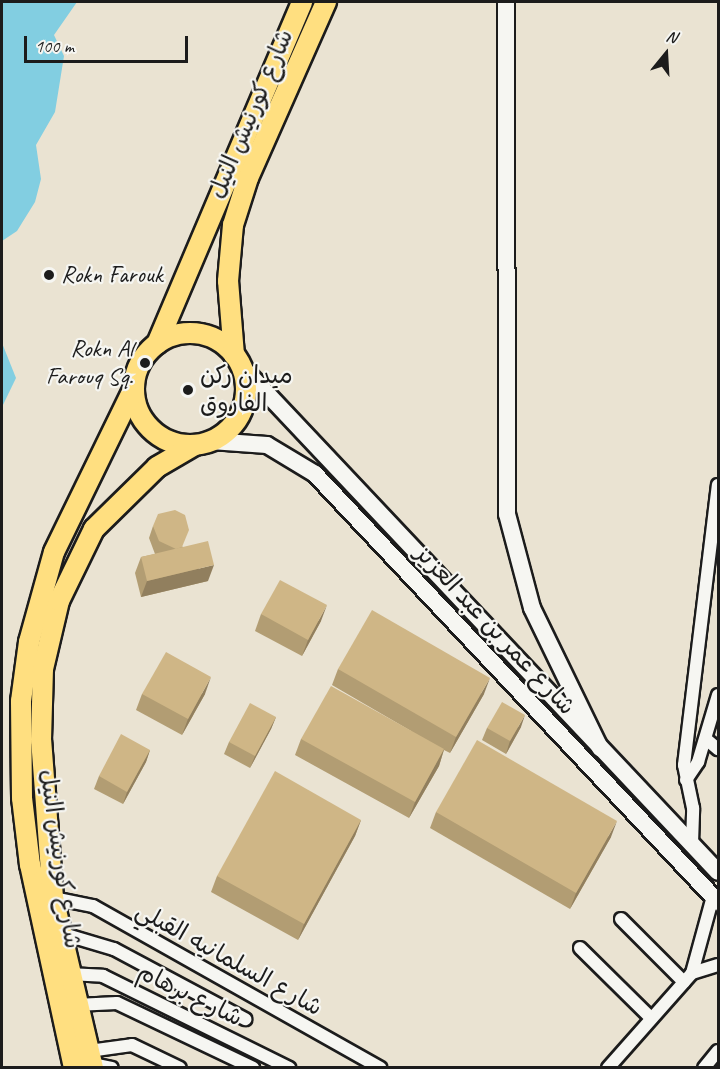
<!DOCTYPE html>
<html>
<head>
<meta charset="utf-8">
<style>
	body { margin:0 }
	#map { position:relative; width:720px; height:1069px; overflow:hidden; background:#eae3d2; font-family:Caveat,"Playpen Sans Arabic",sans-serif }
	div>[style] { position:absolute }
	.water>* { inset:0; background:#82cee1 }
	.roads { filter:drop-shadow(2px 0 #1c1c1c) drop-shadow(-2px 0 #1c1c1c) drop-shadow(0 2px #1c1c1c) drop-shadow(0 -2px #1c1c1c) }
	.minor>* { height:12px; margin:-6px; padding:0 6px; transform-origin:6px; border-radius:6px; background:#f6f6f2 }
	.secondary>* { height:16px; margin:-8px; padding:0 8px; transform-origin:8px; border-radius:8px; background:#f6f6f2 }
	.trunk>* { height:20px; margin:-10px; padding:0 10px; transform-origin:10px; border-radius:10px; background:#ffdf80 }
	.trunk>.ring { margin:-10px; padding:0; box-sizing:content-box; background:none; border:20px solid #ffdf80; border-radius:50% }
	.wall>* { inset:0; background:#b29d73 }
	.shaded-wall>* { inset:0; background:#917f5e }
	.building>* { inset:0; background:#cfb686 }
	.dots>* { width:16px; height:16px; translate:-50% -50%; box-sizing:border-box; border:3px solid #f6f6f2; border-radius:50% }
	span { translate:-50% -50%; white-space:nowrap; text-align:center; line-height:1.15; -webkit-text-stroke:4.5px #f6f6f2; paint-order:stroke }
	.street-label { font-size:24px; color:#1c1c1c }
	.poi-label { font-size:24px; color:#1c1c1c }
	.left { translate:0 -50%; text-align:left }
	.right { translate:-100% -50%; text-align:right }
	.frame { position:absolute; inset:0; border:3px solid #1c1c1c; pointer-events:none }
	.north { position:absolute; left:636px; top:24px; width:60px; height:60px; -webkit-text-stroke:4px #f6f6f2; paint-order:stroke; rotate:18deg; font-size:16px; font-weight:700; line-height:24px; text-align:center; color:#1c1c1c }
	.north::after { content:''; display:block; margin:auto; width:21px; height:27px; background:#1c1c1c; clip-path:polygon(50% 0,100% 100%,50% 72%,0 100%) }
	.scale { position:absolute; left:24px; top:36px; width:164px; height:27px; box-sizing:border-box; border:3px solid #1c1c1c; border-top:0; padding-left:8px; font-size:18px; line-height:21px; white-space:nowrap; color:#1c1c1c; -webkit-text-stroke:4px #f6f6f2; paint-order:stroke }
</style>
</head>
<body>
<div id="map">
	<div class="water">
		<div style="clip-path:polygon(2px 2px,77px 2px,54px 35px,64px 56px,55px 112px,36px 145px,41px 179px,35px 202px,17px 231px,2px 241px)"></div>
		<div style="clip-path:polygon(2px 343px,16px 378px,2px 407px)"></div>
	</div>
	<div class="roads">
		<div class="minor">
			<div style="left:706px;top:739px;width:16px;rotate:40deg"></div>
			<div style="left:686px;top:780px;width:22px;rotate:-56deg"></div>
			<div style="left:698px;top:762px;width:70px;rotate:-73.4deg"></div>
			<div style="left:692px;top:843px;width:35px;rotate:-88deg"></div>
			<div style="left:693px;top:808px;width:44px;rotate:-101.8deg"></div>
			<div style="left:684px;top:765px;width:282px;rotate:-83.1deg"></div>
			<div style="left:53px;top:898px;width:41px;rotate:11.3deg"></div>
			<div style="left:93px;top:906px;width:330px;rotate:29.4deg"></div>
			<div style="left:621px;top:919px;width:89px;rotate:45deg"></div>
			<div style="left:60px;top:933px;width:56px;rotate:16.5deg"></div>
			<div style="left:114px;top:949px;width:149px;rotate:28.1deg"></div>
			<div style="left:580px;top:948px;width:100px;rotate:44.6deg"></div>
			<div style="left:692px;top:973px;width:27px;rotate:-17deg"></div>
			<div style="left:68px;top:974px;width:35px;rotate:3deg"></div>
			<div style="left:103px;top:976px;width:208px;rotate:26.3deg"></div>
			<div style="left:76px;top:1005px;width:41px;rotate:-2.8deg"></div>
			<div style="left:117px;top:1003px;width:151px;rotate:25.5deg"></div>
			<div style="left:89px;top:1051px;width:43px;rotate:-7.9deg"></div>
			<div style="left:132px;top:1045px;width:53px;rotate:25.6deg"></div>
			<div style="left:92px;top:1064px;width:20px;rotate:11deg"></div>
			<div style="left:608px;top:1068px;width:127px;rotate:-48.5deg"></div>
			<div style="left:692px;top:973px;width:80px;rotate:-74.7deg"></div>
			<div style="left:704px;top:1068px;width:22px;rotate:-51deg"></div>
		</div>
		<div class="secondary">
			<div style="left:506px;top:2px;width:512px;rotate:89.89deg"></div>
			<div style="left:507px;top:514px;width:97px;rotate:75.1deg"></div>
			<div style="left:532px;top:608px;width:156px;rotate:64.1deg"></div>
			<div style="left:241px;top:366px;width:695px;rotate:46.69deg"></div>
			<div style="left:211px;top:441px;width:56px;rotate:4.1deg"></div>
			<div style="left:267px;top:445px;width:56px;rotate:31.1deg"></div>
			<div style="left:315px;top:474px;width:588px;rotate:46.72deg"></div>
		</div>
		<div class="trunk">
			<div class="ring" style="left:134px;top:333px;width:92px;height:92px"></div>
			<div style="left:157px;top:344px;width:371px;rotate:-67deg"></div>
			<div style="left:234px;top:355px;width:74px;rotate:-94.6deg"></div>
			<div style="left:228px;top:281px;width:56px;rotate:-84.9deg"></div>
			<div style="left:233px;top:225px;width:49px;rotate:-72.3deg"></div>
			<div style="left:248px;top:178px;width:193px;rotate:-66.1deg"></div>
			<div style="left:74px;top:1068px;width:208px;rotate:-102.2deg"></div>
			<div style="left:30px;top:865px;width:67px;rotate:-96.8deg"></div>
			<div style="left:22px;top:798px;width:97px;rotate:-90.6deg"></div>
			<div style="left:21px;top:701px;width:60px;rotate:-82.3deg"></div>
			<div style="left:29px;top:642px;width:93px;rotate:-74.5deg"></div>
			<div style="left:54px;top:552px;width:182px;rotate:-64deg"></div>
			<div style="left:93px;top:1068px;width:175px;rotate:-103.2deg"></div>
			<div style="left:53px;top:898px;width:158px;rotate:-94.3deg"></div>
			<div style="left:41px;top:740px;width:71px;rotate:-88.4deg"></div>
			<div style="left:43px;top:669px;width:70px;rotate:-76.8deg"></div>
			<div style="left:59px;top:601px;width:80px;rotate:-64.1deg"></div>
			<div style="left:94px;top:529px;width:88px;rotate:-44.5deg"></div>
			<div style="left:157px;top:467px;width:44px;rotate:-30.1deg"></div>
		</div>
	</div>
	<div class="wall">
		<div style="clip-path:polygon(153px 526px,183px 547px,208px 581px,141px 597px,135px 573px,141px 557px,155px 554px,149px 538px)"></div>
		<div style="clip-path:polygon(261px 614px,321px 621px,302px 656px,255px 631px)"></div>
		<div style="clip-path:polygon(338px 669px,484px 694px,450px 753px,444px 750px,439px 766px,409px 818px,295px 755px,301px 739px,411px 731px,332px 685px)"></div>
		<div style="clip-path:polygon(142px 694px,205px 694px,182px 735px,136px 710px)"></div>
		<div style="clip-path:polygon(276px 717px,271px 729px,250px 768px,224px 754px,229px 742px)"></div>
		<div style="clip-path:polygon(521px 727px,506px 754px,482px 740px,487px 728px)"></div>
		<div style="clip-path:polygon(150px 750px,146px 762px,123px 804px,94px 789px,99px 776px)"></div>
		<div style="clip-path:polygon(436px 812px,611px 837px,570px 909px,430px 828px)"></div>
		<div style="clip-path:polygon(361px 820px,355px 836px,298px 940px,211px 892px,217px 876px)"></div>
	</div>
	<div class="shaded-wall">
		<div style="clip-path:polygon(214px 565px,208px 581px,141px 597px,147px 581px)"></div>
		<div style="clip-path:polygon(327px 605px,321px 621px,302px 656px,308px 640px)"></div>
		<div style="clip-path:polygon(211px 677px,205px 694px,182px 735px,188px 719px)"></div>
		<div style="clip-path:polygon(490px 678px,484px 694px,450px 753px,456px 737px)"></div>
		<div style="clip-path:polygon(525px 715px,521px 727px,506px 754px,510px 741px)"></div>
		<div style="clip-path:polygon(276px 717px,271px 729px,250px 768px,255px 756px)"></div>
		<div style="clip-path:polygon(444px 749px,439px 766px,409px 818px,415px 802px)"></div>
		<div style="clip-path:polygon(150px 750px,146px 762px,123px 804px,127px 792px)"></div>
		<div style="clip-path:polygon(361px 820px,355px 836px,298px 940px,304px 924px)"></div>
		<div style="clip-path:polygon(617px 821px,611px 837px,570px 909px,576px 893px)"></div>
	</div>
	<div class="building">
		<div style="clip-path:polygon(175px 510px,185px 515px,189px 530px,182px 547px,176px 549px,159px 541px,153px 526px,158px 514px)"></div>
		<div style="clip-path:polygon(208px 541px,214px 565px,147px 581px,141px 557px)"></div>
		<div style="clip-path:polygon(280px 580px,327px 605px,308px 640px,261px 614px)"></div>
		<div style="clip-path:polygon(372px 610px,490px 678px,456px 737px,338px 669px)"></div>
		<div style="clip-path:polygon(166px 652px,211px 677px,188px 719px,142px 694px)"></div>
		<div style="clip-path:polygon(331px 686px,444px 749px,415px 802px,301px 739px)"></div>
		<div style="clip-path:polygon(502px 702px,525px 715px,510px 741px,487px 728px)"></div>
		<div style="clip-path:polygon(250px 703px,276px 717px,255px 756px,229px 742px)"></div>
		<div style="clip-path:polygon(121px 734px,150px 750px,127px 792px,99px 776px)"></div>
		<div style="clip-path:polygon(477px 740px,617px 821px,576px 893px,436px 812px)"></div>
		<div style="clip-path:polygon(275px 771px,361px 820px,304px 924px,217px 876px)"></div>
	</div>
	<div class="dots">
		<div style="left:49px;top:275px;background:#1c1c1c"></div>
		<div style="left:145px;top:363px;background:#1c1c1c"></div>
		<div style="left:188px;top:390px;background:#1c1c1c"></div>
	</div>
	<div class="street-label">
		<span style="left:251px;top:114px;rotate:-67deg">شارع كورنيش النيل</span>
		<span style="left:495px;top:630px;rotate:47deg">شارع عمر بن عبد العزيز</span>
		<span style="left:60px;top:859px;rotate:82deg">شارع كورنيش النيل</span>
		<span style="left:229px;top:959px;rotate:29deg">شارع السلمانيه القبلي</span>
		<span style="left:190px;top:995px;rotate:26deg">شارع برهام</span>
	</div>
	<div class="poi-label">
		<span class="left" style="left:61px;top:275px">Rokn Farouk</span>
		<span class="right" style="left:133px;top:363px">Rokn Al<br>Farouq Sq.</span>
		<span class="left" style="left:200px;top:390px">ميدان ركن<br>الفاروق</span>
	</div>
	<div class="frame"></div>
	<div class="north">N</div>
	<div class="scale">100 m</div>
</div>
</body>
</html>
